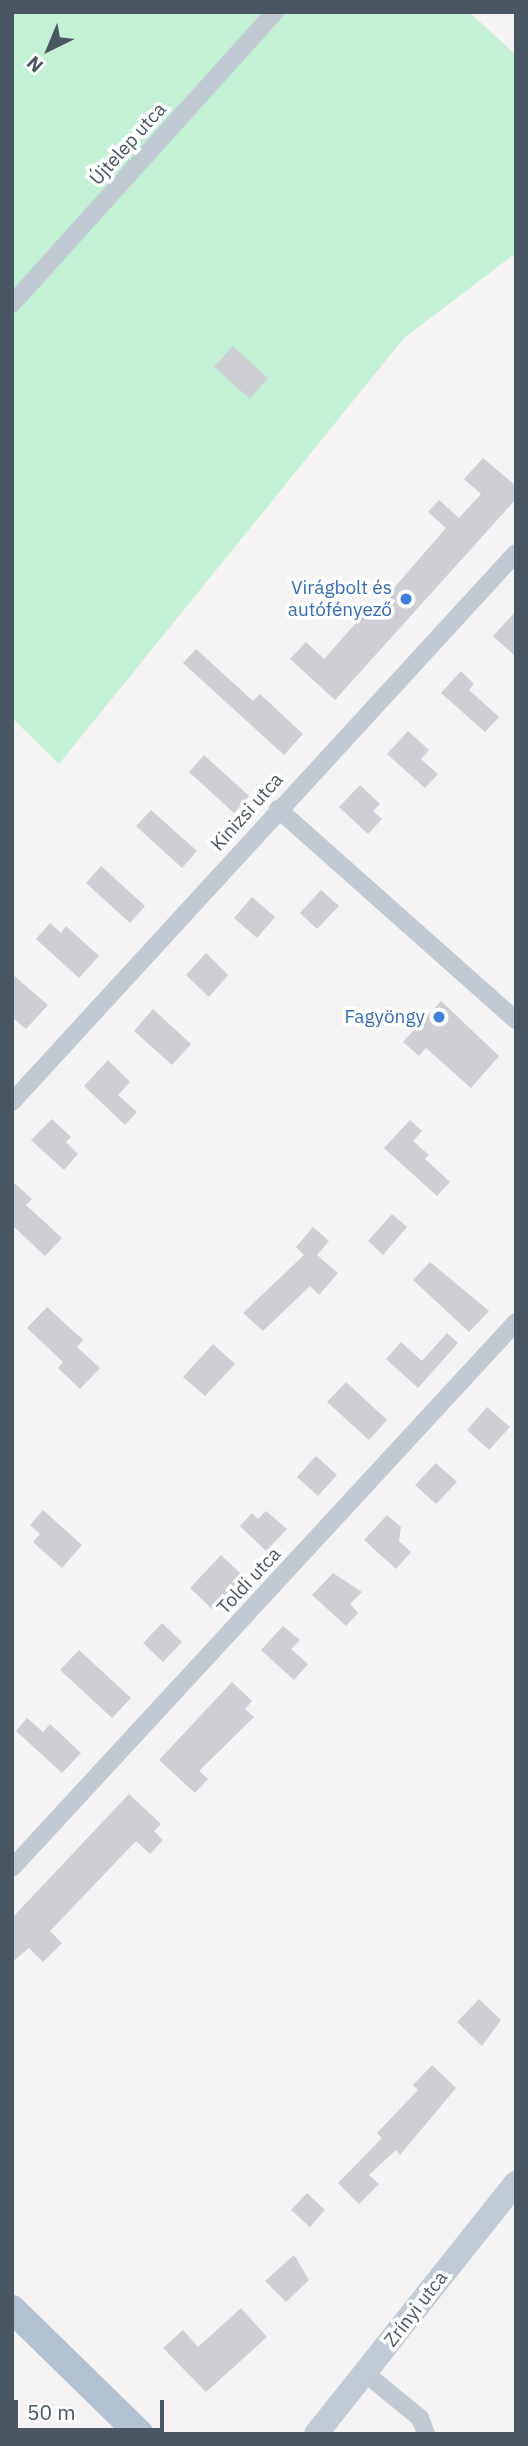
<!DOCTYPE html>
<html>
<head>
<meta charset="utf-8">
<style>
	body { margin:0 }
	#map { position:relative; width:528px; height:2446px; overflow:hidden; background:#f5f3f3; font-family:"IBM Plex Sans",sans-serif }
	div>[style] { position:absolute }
	.green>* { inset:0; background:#c3f1d5 }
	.building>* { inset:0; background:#cdcfd5 }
	.street>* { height:18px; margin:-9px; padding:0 9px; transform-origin:9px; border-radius:9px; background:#c1cad2 }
	.secondary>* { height:24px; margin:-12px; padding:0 12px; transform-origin:12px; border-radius:12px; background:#c1cbd6 }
	.primary>* { height:28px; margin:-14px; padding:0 14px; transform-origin:14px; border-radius:14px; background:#b3c2d1 }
	.dots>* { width:19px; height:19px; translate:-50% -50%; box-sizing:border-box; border:4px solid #fff; border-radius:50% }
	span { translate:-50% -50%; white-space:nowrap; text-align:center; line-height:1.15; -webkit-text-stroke:7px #fff; paint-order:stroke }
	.street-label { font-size:19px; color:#4a5661 }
	.shop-label { font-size:19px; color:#366cbe }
	.right { translate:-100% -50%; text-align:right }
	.frame { position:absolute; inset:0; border:14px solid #4a5661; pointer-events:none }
	.north { position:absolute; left:14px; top:14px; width:70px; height:70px; -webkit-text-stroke:5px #fff; paint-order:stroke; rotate:223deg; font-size:19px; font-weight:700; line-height:28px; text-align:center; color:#4a5661 }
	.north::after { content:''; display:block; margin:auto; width:24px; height:32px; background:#4a5661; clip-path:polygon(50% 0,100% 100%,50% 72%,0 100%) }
	.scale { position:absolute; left:14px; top:2400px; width:150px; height:32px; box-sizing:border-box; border:4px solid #4a5661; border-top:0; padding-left:9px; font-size:21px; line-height:24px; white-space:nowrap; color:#4a5661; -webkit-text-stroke:5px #fff; paint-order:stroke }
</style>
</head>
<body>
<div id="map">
	<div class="green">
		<div style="clip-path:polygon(12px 12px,469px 12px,516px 55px,516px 253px,404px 338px,59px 764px,12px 718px)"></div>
	</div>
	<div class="building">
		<div style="clip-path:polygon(233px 346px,268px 378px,250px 399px,214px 367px)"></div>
		<div style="clip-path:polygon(483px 458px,516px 486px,516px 499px,335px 700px,290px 659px,306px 642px,324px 659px,363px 615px,367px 619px,446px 528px,428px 512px,439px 500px,459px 518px,481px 494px,464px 479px)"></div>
		<div style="clip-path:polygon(516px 611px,516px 657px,493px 636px)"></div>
		<div style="clip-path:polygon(196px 649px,253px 701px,260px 694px,303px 734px,284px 755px,183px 663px)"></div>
		<div style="clip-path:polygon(461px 671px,474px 684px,469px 690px,499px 717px,485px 732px,441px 693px)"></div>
		<div style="clip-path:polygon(408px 731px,429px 750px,421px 759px,438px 774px,425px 788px,387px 754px)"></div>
		<div style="clip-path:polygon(204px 755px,249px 796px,234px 813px,189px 772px)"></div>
		<div style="clip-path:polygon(360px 785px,380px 804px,373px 811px,382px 819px,368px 834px,339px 807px)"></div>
		<div style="clip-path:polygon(151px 810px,197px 851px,182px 868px,136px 826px)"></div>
		<div style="clip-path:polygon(101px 866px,145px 906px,130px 923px,86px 883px)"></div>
		<div style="clip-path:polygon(321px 890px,339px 906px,317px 929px,300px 913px)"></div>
		<div style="clip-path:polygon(252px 897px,275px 917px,257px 938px,234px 918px)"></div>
		<div style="clip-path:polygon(50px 923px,61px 933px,66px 926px,99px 956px,79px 978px,36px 939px)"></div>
		<div style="clip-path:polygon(206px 953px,228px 975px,209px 997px,186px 975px)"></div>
		<div style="clip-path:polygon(12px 974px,48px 1005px,26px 1029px,12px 1017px)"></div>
		<div style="clip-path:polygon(441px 1001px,499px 1056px,471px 1088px,426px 1048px,419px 1056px,403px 1042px)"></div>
		<div style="clip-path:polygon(153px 1009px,191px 1044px,172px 1065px,134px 1031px)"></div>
		<div style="clip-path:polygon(108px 1060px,130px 1082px,118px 1095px,137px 1112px,125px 1125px,84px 1086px)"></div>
		<div style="clip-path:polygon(52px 1119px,71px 1137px,66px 1142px,78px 1154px,64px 1170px,31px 1140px)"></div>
		<div style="clip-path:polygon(410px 1120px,422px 1131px,413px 1141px,429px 1155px,425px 1159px,450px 1182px,437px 1196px,384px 1148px)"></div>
		<div style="clip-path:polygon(12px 1181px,32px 1199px,26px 1205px,62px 1238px,45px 1256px,12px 1225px)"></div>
		<div style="clip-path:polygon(392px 1214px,407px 1227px,383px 1255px,368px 1241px)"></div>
		<div style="clip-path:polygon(313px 1227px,329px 1241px,317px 1255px,338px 1273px,319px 1295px,310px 1286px,263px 1331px,243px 1313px,304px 1255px,296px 1247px)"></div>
		<div style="clip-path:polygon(430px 1262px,489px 1311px,469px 1332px,413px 1280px)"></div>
		<div style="clip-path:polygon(47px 1307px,83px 1340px,77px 1347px,100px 1368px,80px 1389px,58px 1368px,63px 1362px,27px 1328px)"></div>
		<div style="clip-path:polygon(447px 1333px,458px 1343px,418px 1388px,386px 1359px,401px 1342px,422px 1361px)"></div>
		<div style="clip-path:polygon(213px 1344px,235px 1364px,205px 1396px,183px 1377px)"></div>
		<div style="clip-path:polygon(346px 1382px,387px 1420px,369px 1440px,327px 1402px)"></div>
		<div style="clip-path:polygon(487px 1407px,510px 1427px,489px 1450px,467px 1430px)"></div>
		<div style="clip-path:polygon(316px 1456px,337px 1475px,318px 1496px,297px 1477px)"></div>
		<div style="clip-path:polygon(436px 1463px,457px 1482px,436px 1504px,415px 1485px)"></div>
		<div style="clip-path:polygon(43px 1510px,82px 1545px,62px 1568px,33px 1542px,40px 1534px,30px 1525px)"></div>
		<div style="clip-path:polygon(266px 1511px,287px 1529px,266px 1551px,240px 1526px,252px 1513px,258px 1519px)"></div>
		<div style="clip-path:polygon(387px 1515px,401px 1527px,399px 1541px,411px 1552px,396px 1569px,364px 1540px)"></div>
		<div style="clip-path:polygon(221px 1555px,243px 1576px,212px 1609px,190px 1588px)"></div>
		<div style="clip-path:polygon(333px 1573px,362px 1592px,350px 1604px,358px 1613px,346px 1626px,312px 1595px)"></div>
		<div style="clip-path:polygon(162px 1623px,182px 1642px,163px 1662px,143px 1643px)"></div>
		<div style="clip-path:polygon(283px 1626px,300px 1640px,291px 1649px,308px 1664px,294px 1680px,261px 1650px)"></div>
		<div style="clip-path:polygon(79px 1650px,131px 1698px,112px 1718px,60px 1670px)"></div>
		<div style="clip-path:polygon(232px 1682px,252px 1701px,245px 1709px,254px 1717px,199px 1771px,208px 1779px,195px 1793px,159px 1760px)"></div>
		<div style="clip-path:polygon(27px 1718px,43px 1732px,50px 1724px,81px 1753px,62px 1773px,16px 1731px)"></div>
		<div style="clip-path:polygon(129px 1794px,161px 1824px,154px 1831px,163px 1840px,150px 1854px,136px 1841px,50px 1931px,62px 1943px,43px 1962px,29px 1948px,12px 1962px,12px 1918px)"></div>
		<div style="clip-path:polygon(479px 1999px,501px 2020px,482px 2046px,457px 2022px)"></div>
		<div style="clip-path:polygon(432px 2065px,456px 2088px,400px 2155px,396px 2150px,369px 2175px,379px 2184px,359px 2204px,338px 2183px,382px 2138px,377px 2133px,418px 2090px,413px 2085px)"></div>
		<div style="clip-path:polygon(307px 2193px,325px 2210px,310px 2227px,291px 2210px)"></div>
		<div style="clip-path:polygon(294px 2255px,309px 2280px,286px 2302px,265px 2281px)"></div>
		<div style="clip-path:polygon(241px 2308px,267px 2337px,206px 2392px,163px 2348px,183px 2330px,198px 2347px)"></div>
	</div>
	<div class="street">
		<div style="left:12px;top:304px;width:393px;rotate:-48deg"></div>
		<div style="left:278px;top:809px;width:318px;rotate:41.6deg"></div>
		<div style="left:12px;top:1102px;width:745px;rotate:-47.45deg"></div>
		<div style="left:12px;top:1868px;width:743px;rotate:-47.29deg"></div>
		<div style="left:365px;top:2373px;width:71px;rotate:39.3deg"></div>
		<div style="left:420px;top:2418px;width:17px;rotate:69deg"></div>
	</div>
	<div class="secondary">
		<div style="left:316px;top:2434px;width:321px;rotate:-51.5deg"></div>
	</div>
	<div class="primary">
		<div style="left:12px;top:2309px;width:179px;rotate:44.3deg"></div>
	</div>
	<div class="dots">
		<div style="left:406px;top:599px;background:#3f7fe0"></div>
		<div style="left:439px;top:1017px;background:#3f7fe0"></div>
	</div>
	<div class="street-label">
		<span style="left:128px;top:144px;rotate:-48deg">Újtelep utca</span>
		<span style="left:247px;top:812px;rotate:-48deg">Kinizsi utca</span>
		<span style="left:249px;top:1581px;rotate:-47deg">Toldi utca</span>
		<span style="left:416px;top:2309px;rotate:-52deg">Zrínyi utca</span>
	</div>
	<div class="shop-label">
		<span class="right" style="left:392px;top:599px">Virágbolt és<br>autófényező</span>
		<span class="right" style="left:425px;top:1017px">Fagyöngy</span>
	</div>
	<div class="frame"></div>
	<div class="north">N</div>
	<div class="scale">50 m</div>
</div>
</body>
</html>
